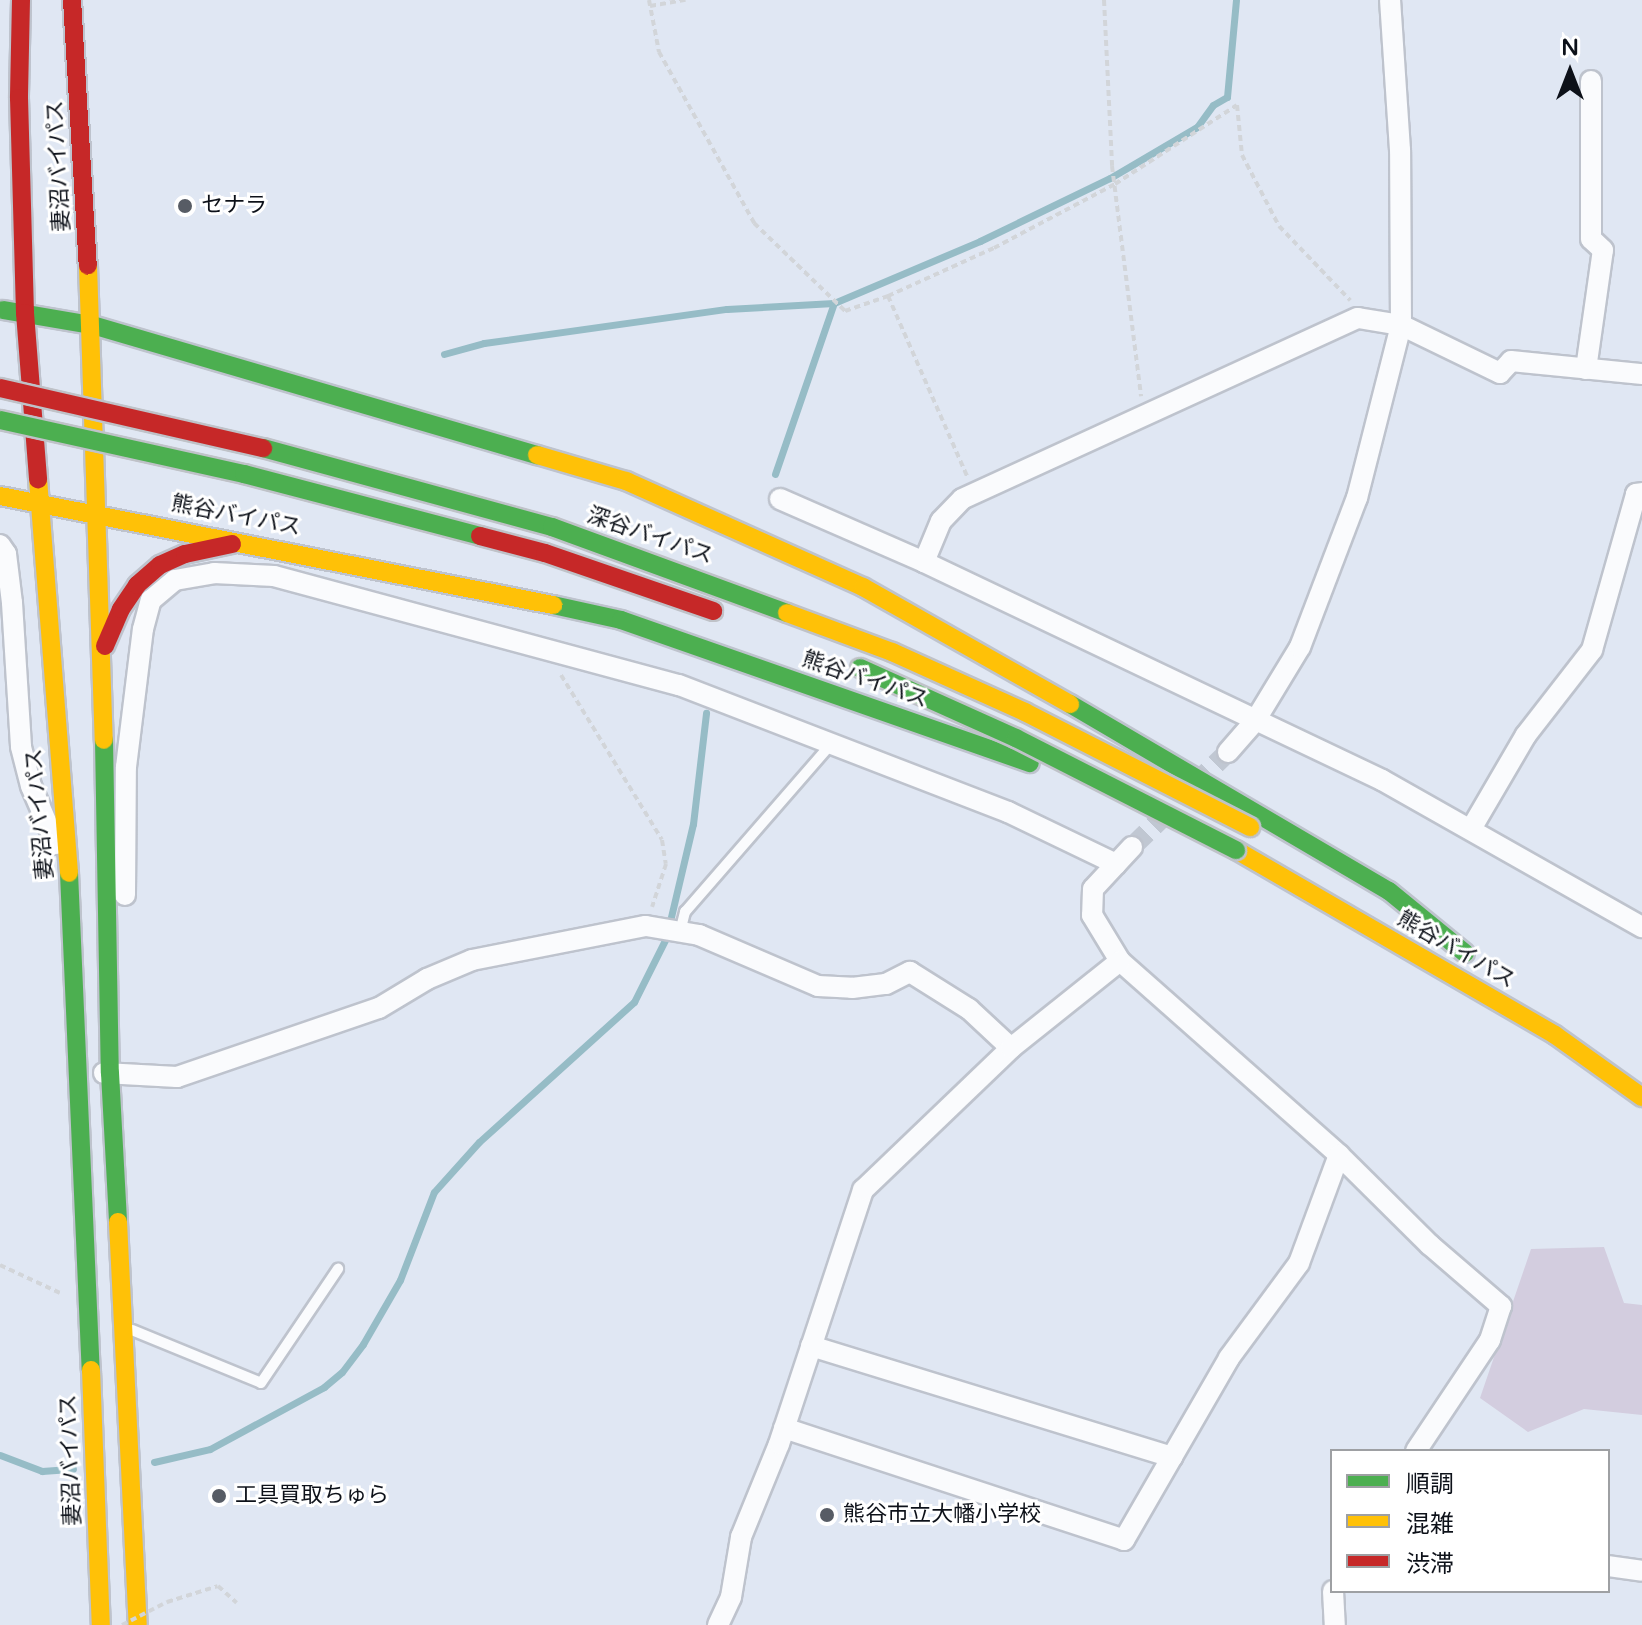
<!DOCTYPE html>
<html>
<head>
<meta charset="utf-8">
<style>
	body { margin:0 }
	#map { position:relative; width:1642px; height:1625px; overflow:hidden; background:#e0e7f3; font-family:"Varela Round","Noto Sans JP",sans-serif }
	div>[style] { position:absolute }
	.green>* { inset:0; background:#d3cddf }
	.stream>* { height:7px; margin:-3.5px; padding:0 3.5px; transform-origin:3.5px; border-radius:3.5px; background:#96bcc6 }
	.street-tunnel>* { height:20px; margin-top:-10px; transform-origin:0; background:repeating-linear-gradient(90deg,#c0c7d2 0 20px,transparent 0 30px) }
	.path>* { height:4px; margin-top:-2px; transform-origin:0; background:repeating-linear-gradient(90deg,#d2d5d9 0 6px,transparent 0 10px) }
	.roads { filter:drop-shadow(2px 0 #bec3cd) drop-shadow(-2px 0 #bec3cd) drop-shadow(0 2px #bec3cd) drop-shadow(0 -2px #bec3cd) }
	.lane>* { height:10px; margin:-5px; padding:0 5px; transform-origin:5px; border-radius:5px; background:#fafbfd }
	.street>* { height:20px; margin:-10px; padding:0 10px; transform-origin:10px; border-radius:10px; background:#fafbfd }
	.fast>* { height:18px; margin:-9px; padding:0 9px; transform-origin:9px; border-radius:9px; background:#4caf50 }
	.slow>* { height:18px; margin:-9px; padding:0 9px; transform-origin:9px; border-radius:9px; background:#ffc107 }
	.jam>* { height:18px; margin:-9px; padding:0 9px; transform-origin:9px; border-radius:9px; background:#c62828 }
	.path-bridge>* { height:4px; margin-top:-2px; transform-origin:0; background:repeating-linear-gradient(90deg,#d2d5d9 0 6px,transparent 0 10px) }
	.bridges { filter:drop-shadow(2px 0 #bfc2c8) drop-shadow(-2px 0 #bfc2c8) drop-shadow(0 2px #bfc2c8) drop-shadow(0 -2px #bfc2c8) }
	.fast-bridge>* { height:18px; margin:-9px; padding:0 9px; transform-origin:9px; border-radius:9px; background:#4caf50 }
	.slow-bridge>* { height:18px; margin:-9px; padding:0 9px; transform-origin:9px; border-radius:9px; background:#ffc107 }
	.jam-bridge>* { height:18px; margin:-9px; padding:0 9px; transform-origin:9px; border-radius:9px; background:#c62828 }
	.dots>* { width:22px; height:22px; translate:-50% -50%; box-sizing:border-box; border:4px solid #fff; border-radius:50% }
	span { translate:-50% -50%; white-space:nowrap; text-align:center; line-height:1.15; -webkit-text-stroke:6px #fff; paint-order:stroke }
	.street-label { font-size:22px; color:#0d1119 }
	.poi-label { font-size:22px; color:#0d1119 }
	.left { translate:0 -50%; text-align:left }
	.legend { position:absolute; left:1330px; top:1449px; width:280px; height:144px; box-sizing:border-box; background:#fff; border:2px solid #9ea0a3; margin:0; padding:10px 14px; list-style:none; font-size:24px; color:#0d1119 }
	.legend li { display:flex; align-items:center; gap:16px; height:40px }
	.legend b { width:40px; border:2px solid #9ea0a3 }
	.north { position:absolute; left:1530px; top:32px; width:80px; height:80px; -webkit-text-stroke:6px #fff; paint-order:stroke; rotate:0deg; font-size:22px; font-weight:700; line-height:32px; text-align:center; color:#0d1119 }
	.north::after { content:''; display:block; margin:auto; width:28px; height:36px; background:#0d1119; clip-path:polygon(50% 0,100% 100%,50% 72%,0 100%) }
</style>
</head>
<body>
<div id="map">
	<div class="green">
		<div style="clip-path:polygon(1604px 1247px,1624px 1303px,1642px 1305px,1642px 1415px,1584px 1409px,1528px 1432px,1480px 1398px,1531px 1249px)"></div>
	</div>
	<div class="stream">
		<div style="left:444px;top:354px;width:41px;rotate:-15.4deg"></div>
		<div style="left:484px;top:343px;width:245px;rotate:-8deg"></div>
		<div style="left:727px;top:309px;width:107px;rotate:-3.2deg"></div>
		<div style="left:834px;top:303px;width:159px;rotate:-23deg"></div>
		<div style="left:980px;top:241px;width:144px;rotate:-25.9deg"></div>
		<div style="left:1110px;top:178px;width:101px;rotate:-30.4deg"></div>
		<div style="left:1197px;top:127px;width:27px;rotate:-54deg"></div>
		<div style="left:1213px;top:105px;width:16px;rotate:-30deg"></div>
		<div style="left:1227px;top:97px;width:97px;rotate:-84.7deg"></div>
		<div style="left:775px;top:474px;width:181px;rotate:-71deg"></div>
		<div style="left:0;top:1455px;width:45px;rotate:20.9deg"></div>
		<div style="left:42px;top:1471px;width:31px;rotate:-4deg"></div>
		<div style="left:154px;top:1462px;width:57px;rotate:-13.1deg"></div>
		<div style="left:210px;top:1449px;width:130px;rotate:-28.5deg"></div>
		<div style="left:324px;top:1387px;width:23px;rotate:-40deg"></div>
		<div style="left:342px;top:1372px;width:35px;rotate:-53deg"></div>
		<div style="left:363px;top:1344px;width:74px;rotate:-60deg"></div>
		<div style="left:400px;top:1280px;width:94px;rotate:-68.9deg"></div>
		<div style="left:434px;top:1192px;width:67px;rotate:-48deg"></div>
		<div style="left:479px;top:1142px;width:209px;rotate:-42.1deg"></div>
		<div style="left:634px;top:1002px;width:72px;rotate:-63.4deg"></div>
		<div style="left:666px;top:938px;width:117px;rotate:-76.7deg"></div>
		<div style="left:693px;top:824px;width:112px;rotate:-83.3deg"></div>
	</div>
	<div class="street-tunnel">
		<div style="left:1194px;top:785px;width:47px;rotate:-44.1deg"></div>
		<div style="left:1132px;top:847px;width:52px;rotate:-44.2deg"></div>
	</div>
	<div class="path">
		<div style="left:649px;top:0;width:53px;rotate:79.1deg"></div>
		<div style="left:659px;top:52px;width:196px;rotate:60.9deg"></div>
		<div style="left:754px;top:223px;width:127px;rotate:44deg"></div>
		<div style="left:845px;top:311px;width:46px;rotate:-19.2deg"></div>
		<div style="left:888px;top:296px;width:197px;rotate:66.3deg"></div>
		<div style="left:1104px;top:0;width:166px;rotate:87.2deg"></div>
		<div style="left:1112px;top:166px;width:232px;rotate:82.8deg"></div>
		<div style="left:650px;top:6px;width:36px;rotate:-10deg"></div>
		<div style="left:888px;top:296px;width:116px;rotate:-24.4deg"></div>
		<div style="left:994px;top:248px;width:137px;rotate:-27.9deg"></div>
		<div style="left:1115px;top:184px;width:145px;rotate:-32.9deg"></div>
		<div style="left:1237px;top:105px;width:50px;rotate:84.3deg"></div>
		<div style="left:1242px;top:155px;width:80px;rotate:62.5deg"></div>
		<div style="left:1279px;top:226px;width:103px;rotate:46.2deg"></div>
		<div style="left:561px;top:675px;width:193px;rotate:58.5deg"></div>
		<div style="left:662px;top:840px;width:24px;rotate:81deg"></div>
		<div style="left:666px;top:864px;width:45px;rotate:108deg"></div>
		<div style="left:0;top:1265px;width:66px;rotate:25deg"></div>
		<div style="left:167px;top:1602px;width:53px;rotate:-17.4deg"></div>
		<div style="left:218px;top:1586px;width:25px;rotate:42deg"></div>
	</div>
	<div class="roads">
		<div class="lane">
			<div style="left:680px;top:932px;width:21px;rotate:-76deg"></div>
			<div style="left:685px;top:912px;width:224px;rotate:-49deg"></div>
			<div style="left:132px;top:1330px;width:139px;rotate:22.3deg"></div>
			<div style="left:261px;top:1383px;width:138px;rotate:-56deg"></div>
		</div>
		<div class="street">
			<div style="left:1586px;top:369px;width:120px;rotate:-81.9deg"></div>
			<div style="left:1603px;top:250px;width:16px;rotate:-137deg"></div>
			<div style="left:1591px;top:239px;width:158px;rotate:-90deg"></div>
			<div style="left:780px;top:499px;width:157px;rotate:23.6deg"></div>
			<div style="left:924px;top:562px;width:507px;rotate:25.45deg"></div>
			<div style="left:1382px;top:780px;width:299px;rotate:29.5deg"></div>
			<div style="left:0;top:545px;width:11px;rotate:56deg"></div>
			<div style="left:6px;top:554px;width:49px;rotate:83deg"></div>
			<div style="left:12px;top:603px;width:144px;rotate:86.4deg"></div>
			<div style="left:21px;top:747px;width:40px;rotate:75.6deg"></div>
			<div style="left:31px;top:786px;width:63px;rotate:66.7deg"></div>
			<div style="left:924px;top:562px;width:44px;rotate:-67.5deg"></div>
			<div style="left:941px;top:521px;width:30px;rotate:-46deg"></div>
			<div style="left:962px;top:499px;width:435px;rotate:-24.6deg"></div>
			<div style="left:1358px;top:318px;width:44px;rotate:9.2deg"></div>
			<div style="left:1401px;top:325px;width:110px;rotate:25.9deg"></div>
			<div style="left:1500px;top:373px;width:16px;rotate:-47deg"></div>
			<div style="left:1511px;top:361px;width:132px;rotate:5.7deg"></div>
			<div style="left:1228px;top:752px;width:41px;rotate:-48.9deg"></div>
			<div style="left:1255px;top:721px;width:87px;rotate:-58.7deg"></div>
			<div style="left:1300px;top:647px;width:160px;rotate:-69.1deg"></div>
			<div style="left:1357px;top:498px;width:179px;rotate:-75.7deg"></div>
			<div style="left:1401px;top:325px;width:175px;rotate:-90.3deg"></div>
			<div style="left:1400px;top:150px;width:150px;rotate:-93.8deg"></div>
			<div style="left:1471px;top:829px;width:109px;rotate:-59.7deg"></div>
			<div style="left:1526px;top:735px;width:108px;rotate:-52.2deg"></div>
			<div style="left:1592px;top:650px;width:162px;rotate:-74.2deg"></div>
			<div style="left:1636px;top:494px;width:6px;rotate:-9deg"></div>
			<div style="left:1132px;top:847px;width:57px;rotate:132.9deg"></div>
			<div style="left:1093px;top:889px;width:26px;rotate:92deg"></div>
			<div style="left:1092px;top:915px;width:54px;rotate:58.7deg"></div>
			<div style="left:1120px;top:961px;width:293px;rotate:41.5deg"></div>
			<div style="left:1339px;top:1155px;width:128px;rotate:44.7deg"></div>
			<div style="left:1430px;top:1245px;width:94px;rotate:40.7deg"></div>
			<div style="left:1501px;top:1306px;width:36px;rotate:108deg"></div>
			<div style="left:1490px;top:1340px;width:133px;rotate:123.7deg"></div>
			<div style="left:125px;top:895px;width:128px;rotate:-89.6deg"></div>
			<div style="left:126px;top:767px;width:139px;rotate:-83deg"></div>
			<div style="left:143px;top:629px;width:30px;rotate:-75deg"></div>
			<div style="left:151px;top:600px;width:31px;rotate:-40deg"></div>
			<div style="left:175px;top:580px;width:40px;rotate:-10deg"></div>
			<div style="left:214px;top:573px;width:60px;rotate:2.9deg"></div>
			<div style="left:274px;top:576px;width:419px;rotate:15.1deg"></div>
			<div style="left:679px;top:685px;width:353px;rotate:21.1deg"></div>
			<div style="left:1008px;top:812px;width:120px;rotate:25.7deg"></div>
			<div style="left:104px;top:1073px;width:73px;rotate:3.1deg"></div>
			<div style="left:177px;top:1077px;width:213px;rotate:-18.9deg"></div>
			<div style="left:379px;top:1008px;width:56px;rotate:-31.1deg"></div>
			<div style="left:427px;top:979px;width:49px;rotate:-22.9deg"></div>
			<div style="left:472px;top:960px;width:177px;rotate:-11.1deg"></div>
			<div style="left:646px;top:926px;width:54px;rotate:9.6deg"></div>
			<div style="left:699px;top:935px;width:129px;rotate:23.2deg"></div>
			<div style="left:818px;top:986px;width:34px;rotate:3deg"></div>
			<div style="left:852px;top:988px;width:34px;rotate:-7deg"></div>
			<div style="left:886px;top:984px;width:27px;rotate:-27deg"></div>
			<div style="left:910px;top:972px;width:70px;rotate:32.1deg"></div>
			<div style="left:969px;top:1009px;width:57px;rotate:42.9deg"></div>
			<div style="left:811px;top:1346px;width:378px;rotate:17.1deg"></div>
			<div style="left:784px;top:1428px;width:358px;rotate:18.2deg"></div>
			<div style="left:1124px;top:1540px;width:210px;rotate:-60deg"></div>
			<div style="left:1229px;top:1358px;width:118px;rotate:-53.6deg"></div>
			<div style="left:1299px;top:1263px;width:115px;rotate:-69.7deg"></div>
			<div style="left:1608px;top:1566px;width:34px;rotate:8deg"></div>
			<div style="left:1333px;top:1591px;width:34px;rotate:87deg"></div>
			<div style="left:718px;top:1625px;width:31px;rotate:-65deg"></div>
			<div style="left:731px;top:1597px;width:61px;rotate:-80.5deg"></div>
			<div style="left:741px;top:1537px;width:100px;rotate:-67.8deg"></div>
			<div style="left:779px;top:1444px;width:268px;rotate:-71.7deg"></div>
			<div style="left:863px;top:1190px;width:205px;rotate:-43.8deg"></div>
			<div style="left:1011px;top:1048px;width:139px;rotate:-38.6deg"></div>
		</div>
		<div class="fast">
			<div style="left:3px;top:310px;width:90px;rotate:9.6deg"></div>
			<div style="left:92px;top:325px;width:464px;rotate:16.3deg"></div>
			<div style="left:553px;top:605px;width:70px;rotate:12.4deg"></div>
			<div style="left:621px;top:620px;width:433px;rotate:19.3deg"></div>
			<div style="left:1070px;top:704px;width:370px;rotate:30.4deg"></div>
			<div style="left:1389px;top:891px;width:98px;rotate:39.2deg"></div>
			<div style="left:104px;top:740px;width:333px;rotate:89deg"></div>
			<div style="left:110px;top:1073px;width:149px;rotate:86.9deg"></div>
			<div style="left:69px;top:873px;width:497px;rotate:87.5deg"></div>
		</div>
		<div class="slow">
			<div style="left:88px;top:266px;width:474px;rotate:88.1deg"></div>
			<div style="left:537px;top:455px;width:93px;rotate:16.3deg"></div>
			<div style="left:626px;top:481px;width:260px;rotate:24.1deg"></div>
			<div style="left:863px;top:587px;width:238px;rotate:29.5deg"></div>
			<div style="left:38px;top:479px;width:395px;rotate:85.5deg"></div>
			<div style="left:0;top:496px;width:564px;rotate:11.15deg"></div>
			<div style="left:1236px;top:850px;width:369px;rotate:30.1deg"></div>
			<div style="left:1555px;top:1035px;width:107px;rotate:35.5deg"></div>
			<div style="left:118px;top:1222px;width:403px;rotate:87.2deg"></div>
			<div style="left:91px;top:1370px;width:255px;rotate:87.8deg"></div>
		</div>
		<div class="jam">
			<div style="left:21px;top:0;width:98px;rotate:91.2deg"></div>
			<div style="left:19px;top:98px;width:215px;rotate:88.4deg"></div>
			<div style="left:25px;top:313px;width:167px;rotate:85.5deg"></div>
			<div style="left:72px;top:0;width:266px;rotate:86.6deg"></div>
			<div style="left:105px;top:646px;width:40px;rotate:-66.6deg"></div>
			<div style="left:121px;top:609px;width:29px;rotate:-56deg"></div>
			<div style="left:137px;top:585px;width:30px;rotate:-41deg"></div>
			<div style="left:160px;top:565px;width:27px;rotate:-24deg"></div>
			<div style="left:185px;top:554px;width:48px;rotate:-12deg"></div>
		</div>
	</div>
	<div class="path-bridge">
		<div style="left:122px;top:1625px;width:51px;rotate:-27.1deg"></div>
	</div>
	<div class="bridges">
		<div class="fast-bridge">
			<div style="left:0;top:420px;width:250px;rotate:12.5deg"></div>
			<div style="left:244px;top:474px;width:244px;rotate:14.7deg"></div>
			<div style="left:263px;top:448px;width:300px;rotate:15.3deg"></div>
			<div style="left:552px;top:527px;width:250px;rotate:20.1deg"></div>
			<div style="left:860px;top:668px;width:171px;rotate:24.2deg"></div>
			<div style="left:1016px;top:738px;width:247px;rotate:27deg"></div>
		</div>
		<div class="slow-bridge">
			<div style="left:787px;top:613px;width:112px;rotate:20.4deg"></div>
			<div style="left:892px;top:652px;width:146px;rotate:24.3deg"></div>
			<div style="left:1025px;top:712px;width:253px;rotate:27.1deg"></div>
		</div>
		<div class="jam-bridge">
			<div style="left:0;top:388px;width:270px;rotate:12.9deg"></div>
			<div style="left:480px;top:536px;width:67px;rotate:14.7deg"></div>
			<div style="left:545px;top:553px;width:178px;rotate:19deg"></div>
		</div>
	</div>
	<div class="dots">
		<div style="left:185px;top:206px;background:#575c65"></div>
		<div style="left:219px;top:1496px;background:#575c65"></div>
		<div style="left:827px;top:1515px;background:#575c65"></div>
	</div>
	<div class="street-label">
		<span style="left:59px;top:166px;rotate:-93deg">妻沼バイパス</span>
		<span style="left:236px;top:516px;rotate:11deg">熊谷バイパス</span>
		<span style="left:650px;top:536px;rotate:19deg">深谷バイパス</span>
		<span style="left:865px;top:680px;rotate:19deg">熊谷バイパス</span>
		<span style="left:40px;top:814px;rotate:-95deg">妻沼バイパス</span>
		<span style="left:1456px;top:950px;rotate:30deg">熊谷バイパス</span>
		<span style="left:71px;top:1460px;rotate:-92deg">妻沼バイパス</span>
	</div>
	<div class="poi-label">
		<span class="left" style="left:201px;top:206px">セナラ</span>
		<span class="left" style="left:235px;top:1496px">工具買取ちゅら</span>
		<span class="left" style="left:843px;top:1515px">熊谷市立大幡小学校</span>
	</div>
	<ul class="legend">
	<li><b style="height:10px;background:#4caf50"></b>順調</li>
	<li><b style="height:10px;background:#ffc107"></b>混雑</li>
	<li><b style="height:10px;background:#c62828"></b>渋滞</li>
	</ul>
	<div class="north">N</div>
</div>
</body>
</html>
